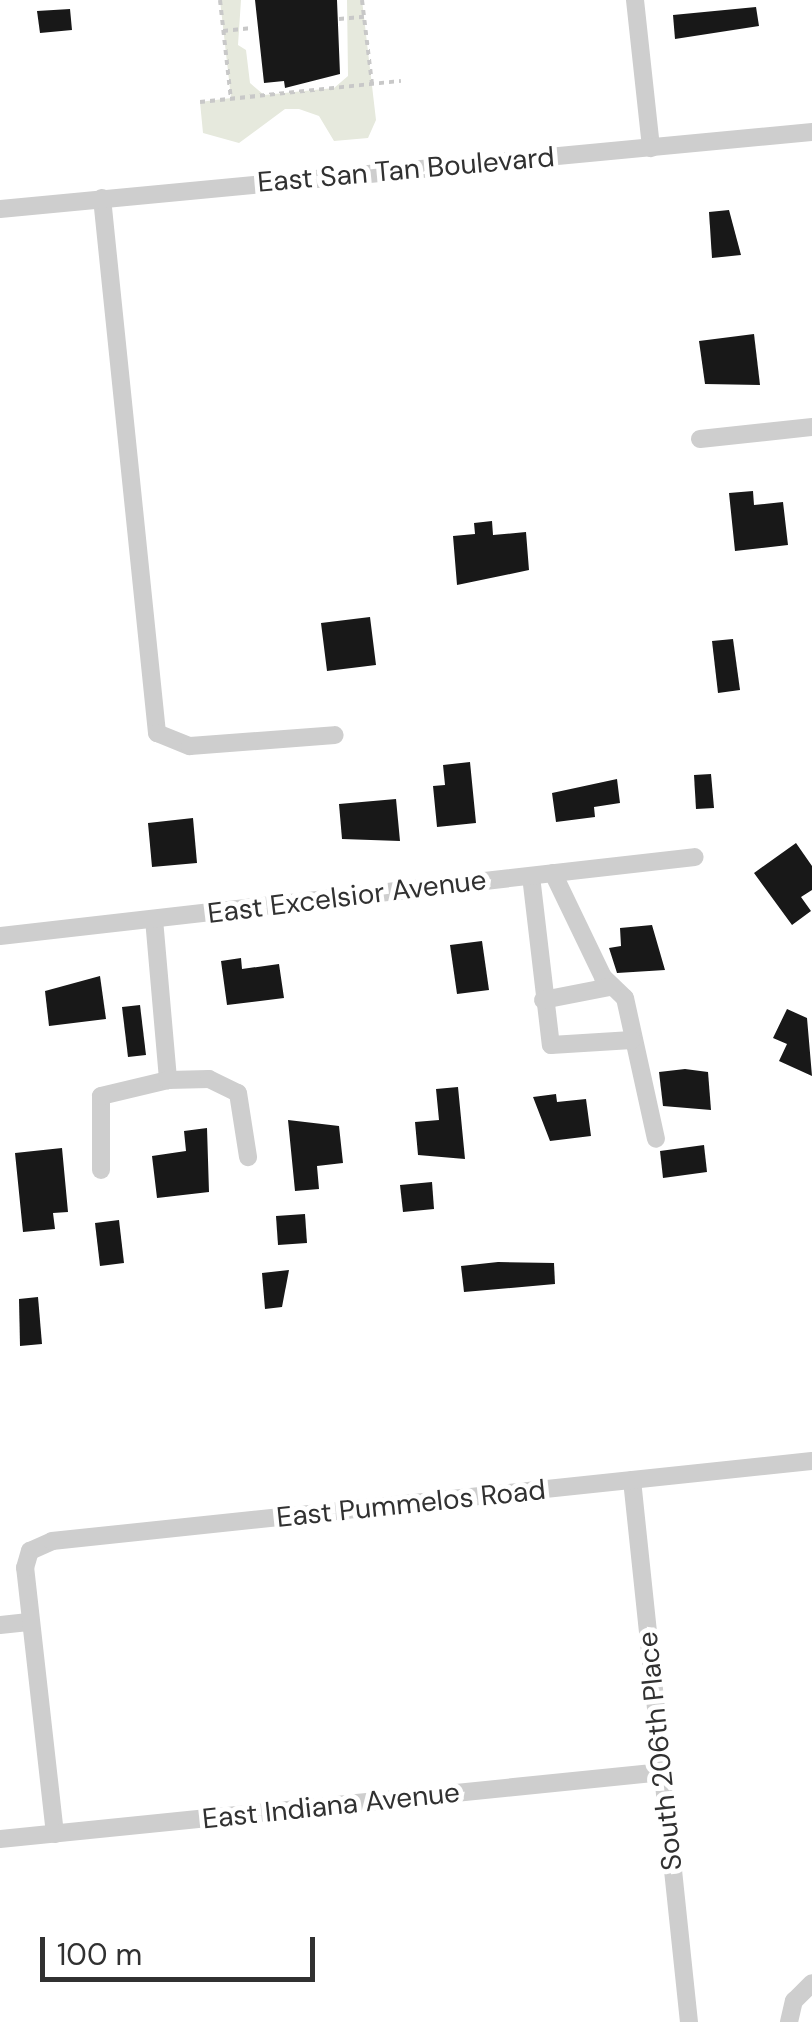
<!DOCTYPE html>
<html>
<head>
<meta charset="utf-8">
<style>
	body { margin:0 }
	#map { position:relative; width:812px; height:2022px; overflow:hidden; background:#fff; font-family:"DM Sans",sans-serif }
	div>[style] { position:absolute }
	.green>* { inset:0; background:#e6e9dd }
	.building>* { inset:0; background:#181818 }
	.path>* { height:4px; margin-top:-2px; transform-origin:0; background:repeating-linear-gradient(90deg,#c8c8c8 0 5px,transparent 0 10px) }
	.minor>* { height:18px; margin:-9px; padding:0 9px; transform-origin:9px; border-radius:9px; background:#cecece }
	span { translate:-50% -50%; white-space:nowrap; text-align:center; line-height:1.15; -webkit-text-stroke:10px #fff; paint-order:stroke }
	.street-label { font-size:28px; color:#313131 }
	.scale { position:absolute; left:40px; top:1937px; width:275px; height:45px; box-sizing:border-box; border:5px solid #313131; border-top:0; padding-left:12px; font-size:30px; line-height:35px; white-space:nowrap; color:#313131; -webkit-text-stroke:8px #fff; paint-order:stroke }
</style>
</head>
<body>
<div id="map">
	<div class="green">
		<div style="clip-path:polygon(220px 0,241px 0,238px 45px,246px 50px,250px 83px,264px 95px,334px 88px,348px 76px,347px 0,362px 0,376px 120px,368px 138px,334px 141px,319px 116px,299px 109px,285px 109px,239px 143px,203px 133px,200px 102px,231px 98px)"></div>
	</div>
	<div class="building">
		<div style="clip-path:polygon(255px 0,337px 0,340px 74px,285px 88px,284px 81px,264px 83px)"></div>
		<div style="clip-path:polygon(756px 7px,759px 26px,675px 39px,673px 15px)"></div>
		<div style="clip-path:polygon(70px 9px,72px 30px,40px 33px,37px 11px)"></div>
		<div style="clip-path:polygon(729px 210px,741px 255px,712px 258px,709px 212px)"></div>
		<div style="clip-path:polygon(754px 334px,760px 385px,705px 384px,699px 341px)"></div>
		<div style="clip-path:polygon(753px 491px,754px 505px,783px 502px,788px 545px,735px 551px,729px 493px)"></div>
		<div style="clip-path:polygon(492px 521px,493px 535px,526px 532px,529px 570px,457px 585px,453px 536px,475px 534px,474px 523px)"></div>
		<div style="clip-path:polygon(370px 617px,376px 665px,327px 671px,321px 623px)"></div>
		<div style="clip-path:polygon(733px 639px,740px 690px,718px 693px,712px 641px)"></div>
		<div style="clip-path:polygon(470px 762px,476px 823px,437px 827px,433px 786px,445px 785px,443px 765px)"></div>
		<div style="clip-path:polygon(711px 774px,714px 808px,696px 809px,694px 775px)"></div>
		<div style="clip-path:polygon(617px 779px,620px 803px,594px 807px,595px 817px,556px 822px,552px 793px)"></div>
		<div style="clip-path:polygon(396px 799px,400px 841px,342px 839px,339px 804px)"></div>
		<div style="clip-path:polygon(193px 818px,197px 863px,152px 867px,148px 823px)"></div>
		<div style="clip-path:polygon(796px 843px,812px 866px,812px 890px,801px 897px,811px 911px,792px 925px,754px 873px)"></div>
		<div style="clip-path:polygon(652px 925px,665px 970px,617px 973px,609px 948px,621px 946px,620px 928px)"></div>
		<div style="clip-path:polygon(482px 941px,489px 990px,457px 994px,450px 945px)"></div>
		<div style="clip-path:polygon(241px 958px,242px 969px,279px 964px,284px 998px,227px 1005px,221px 961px)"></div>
		<div style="clip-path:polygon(100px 976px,106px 1019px,49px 1026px,45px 991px)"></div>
		<div style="clip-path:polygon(140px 1005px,146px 1055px,128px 1057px,122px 1007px)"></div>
		<div style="clip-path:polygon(787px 1009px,807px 1018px,812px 1076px,779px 1061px,787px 1044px,773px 1038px)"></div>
		<div style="clip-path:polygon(685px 1069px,708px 1072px,711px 1110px,663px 1106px,659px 1072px)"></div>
		<div style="clip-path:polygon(458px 1087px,465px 1159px,418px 1155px,415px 1122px,439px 1120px,436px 1089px)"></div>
		<div style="clip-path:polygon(556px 1094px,557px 1102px,586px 1099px,591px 1136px,550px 1141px,533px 1097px)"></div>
		<div style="clip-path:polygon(288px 1120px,339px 1126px,343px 1163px,317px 1166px,319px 1189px,295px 1191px)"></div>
		<div style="clip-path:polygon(207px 1128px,209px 1192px,157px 1198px,152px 1156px,186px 1151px,184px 1131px)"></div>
		<div style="clip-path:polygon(704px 1145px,707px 1172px,663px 1178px,660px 1151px)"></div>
		<div style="clip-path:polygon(62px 1148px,68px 1212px,53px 1213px,55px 1229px,23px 1232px,15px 1153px)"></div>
		<div style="clip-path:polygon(432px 1182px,434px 1209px,403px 1212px,400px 1185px)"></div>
		<div style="clip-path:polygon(305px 1214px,307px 1243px,278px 1245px,276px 1216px)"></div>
		<div style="clip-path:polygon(119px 1220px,124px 1263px,100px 1266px,95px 1223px)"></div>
		<div style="clip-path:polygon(498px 1262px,554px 1263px,555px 1284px,464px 1292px,461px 1266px)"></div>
		<div style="clip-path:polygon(289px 1270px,282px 1307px,265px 1309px,262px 1273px)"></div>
		<div style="clip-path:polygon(38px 1297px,42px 1344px,20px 1346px,19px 1299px)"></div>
	</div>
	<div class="path">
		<div style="left:220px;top:0;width:100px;rotate:83.7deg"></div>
		<div style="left:362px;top:0;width:85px;rotate:83.2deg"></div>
		<div style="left:339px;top:19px;width:25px;rotate:-5deg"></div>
		<div style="left:223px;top:31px;width:29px;rotate:-6deg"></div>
		<div style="left:200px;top:102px;width:202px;rotate:-6deg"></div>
	</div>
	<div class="minor">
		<div style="left:635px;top:0;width:149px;rotate:83.8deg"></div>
		<div style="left:102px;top:198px;width:538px;rotate:84.13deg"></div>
		<div style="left:157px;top:733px;width:35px;rotate:22deg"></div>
		<div style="left:190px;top:746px;width:145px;rotate:-4.3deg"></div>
		<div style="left:0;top:209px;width:816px;rotate:-5.42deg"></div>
		<div style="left:700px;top:439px;width:113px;rotate:-6.1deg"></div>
		<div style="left:553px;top:873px;width:115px;rotate:64.3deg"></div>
		<div style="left:603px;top:977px;width:30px;rotate:44deg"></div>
		<div style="left:625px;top:998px;width:144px;rotate:77.6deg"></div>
		<div style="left:531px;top:876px;width:170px;rotate:83.3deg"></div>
		<div style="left:551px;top:1045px;width:81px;rotate:-3.5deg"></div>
		<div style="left:154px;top:919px;width:162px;rotate:85deg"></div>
		<div style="left:0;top:936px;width:699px;rotate:-6.48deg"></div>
		<div style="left:543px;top:1000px;width:68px;rotate:-11deg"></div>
		<div style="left:101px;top:1170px;width:74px;rotate:-90deg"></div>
		<div style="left:101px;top:1096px;width:69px;rotate:-13.4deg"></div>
		<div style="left:168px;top:1080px;width:41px;rotate:-1.4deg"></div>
		<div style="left:209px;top:1079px;width:32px;rotate:26deg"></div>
		<div style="left:238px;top:1093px;width:65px;rotate:81.1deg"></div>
		<div style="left:632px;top:1480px;width:545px;rotate:84deg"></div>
		<div style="left:0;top:1625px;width:31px;rotate:-6deg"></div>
		<div style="left:55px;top:1834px;width:268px;rotate:-96.4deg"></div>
		<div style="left:25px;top:1568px;width:18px;rotate:-74deg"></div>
		<div style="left:30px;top:1551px;width:24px;rotate:-24deg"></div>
		<div style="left:52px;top:1541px;width:764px;rotate:-6.01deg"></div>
		<div style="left:0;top:1839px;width:666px;rotate:-5.77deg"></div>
		<div style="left:789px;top:2022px;width:22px;rotate:-77deg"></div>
		<div style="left:794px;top:2001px;width:25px;rotate:-45deg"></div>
	</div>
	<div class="street-label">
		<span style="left:406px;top:170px;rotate:-5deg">East San Tan Boulevard</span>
		<span style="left:347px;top:897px;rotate:-7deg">East Excelsior Avenue</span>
		<span style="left:411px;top:1504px;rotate:-6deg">East Pummelos Road</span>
		<span style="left:660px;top:1751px;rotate:-96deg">South 206th Place</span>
		<span style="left:331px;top:1806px;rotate:-6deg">East Indiana Avenue</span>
	</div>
	<div class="scale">100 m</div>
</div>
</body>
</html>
